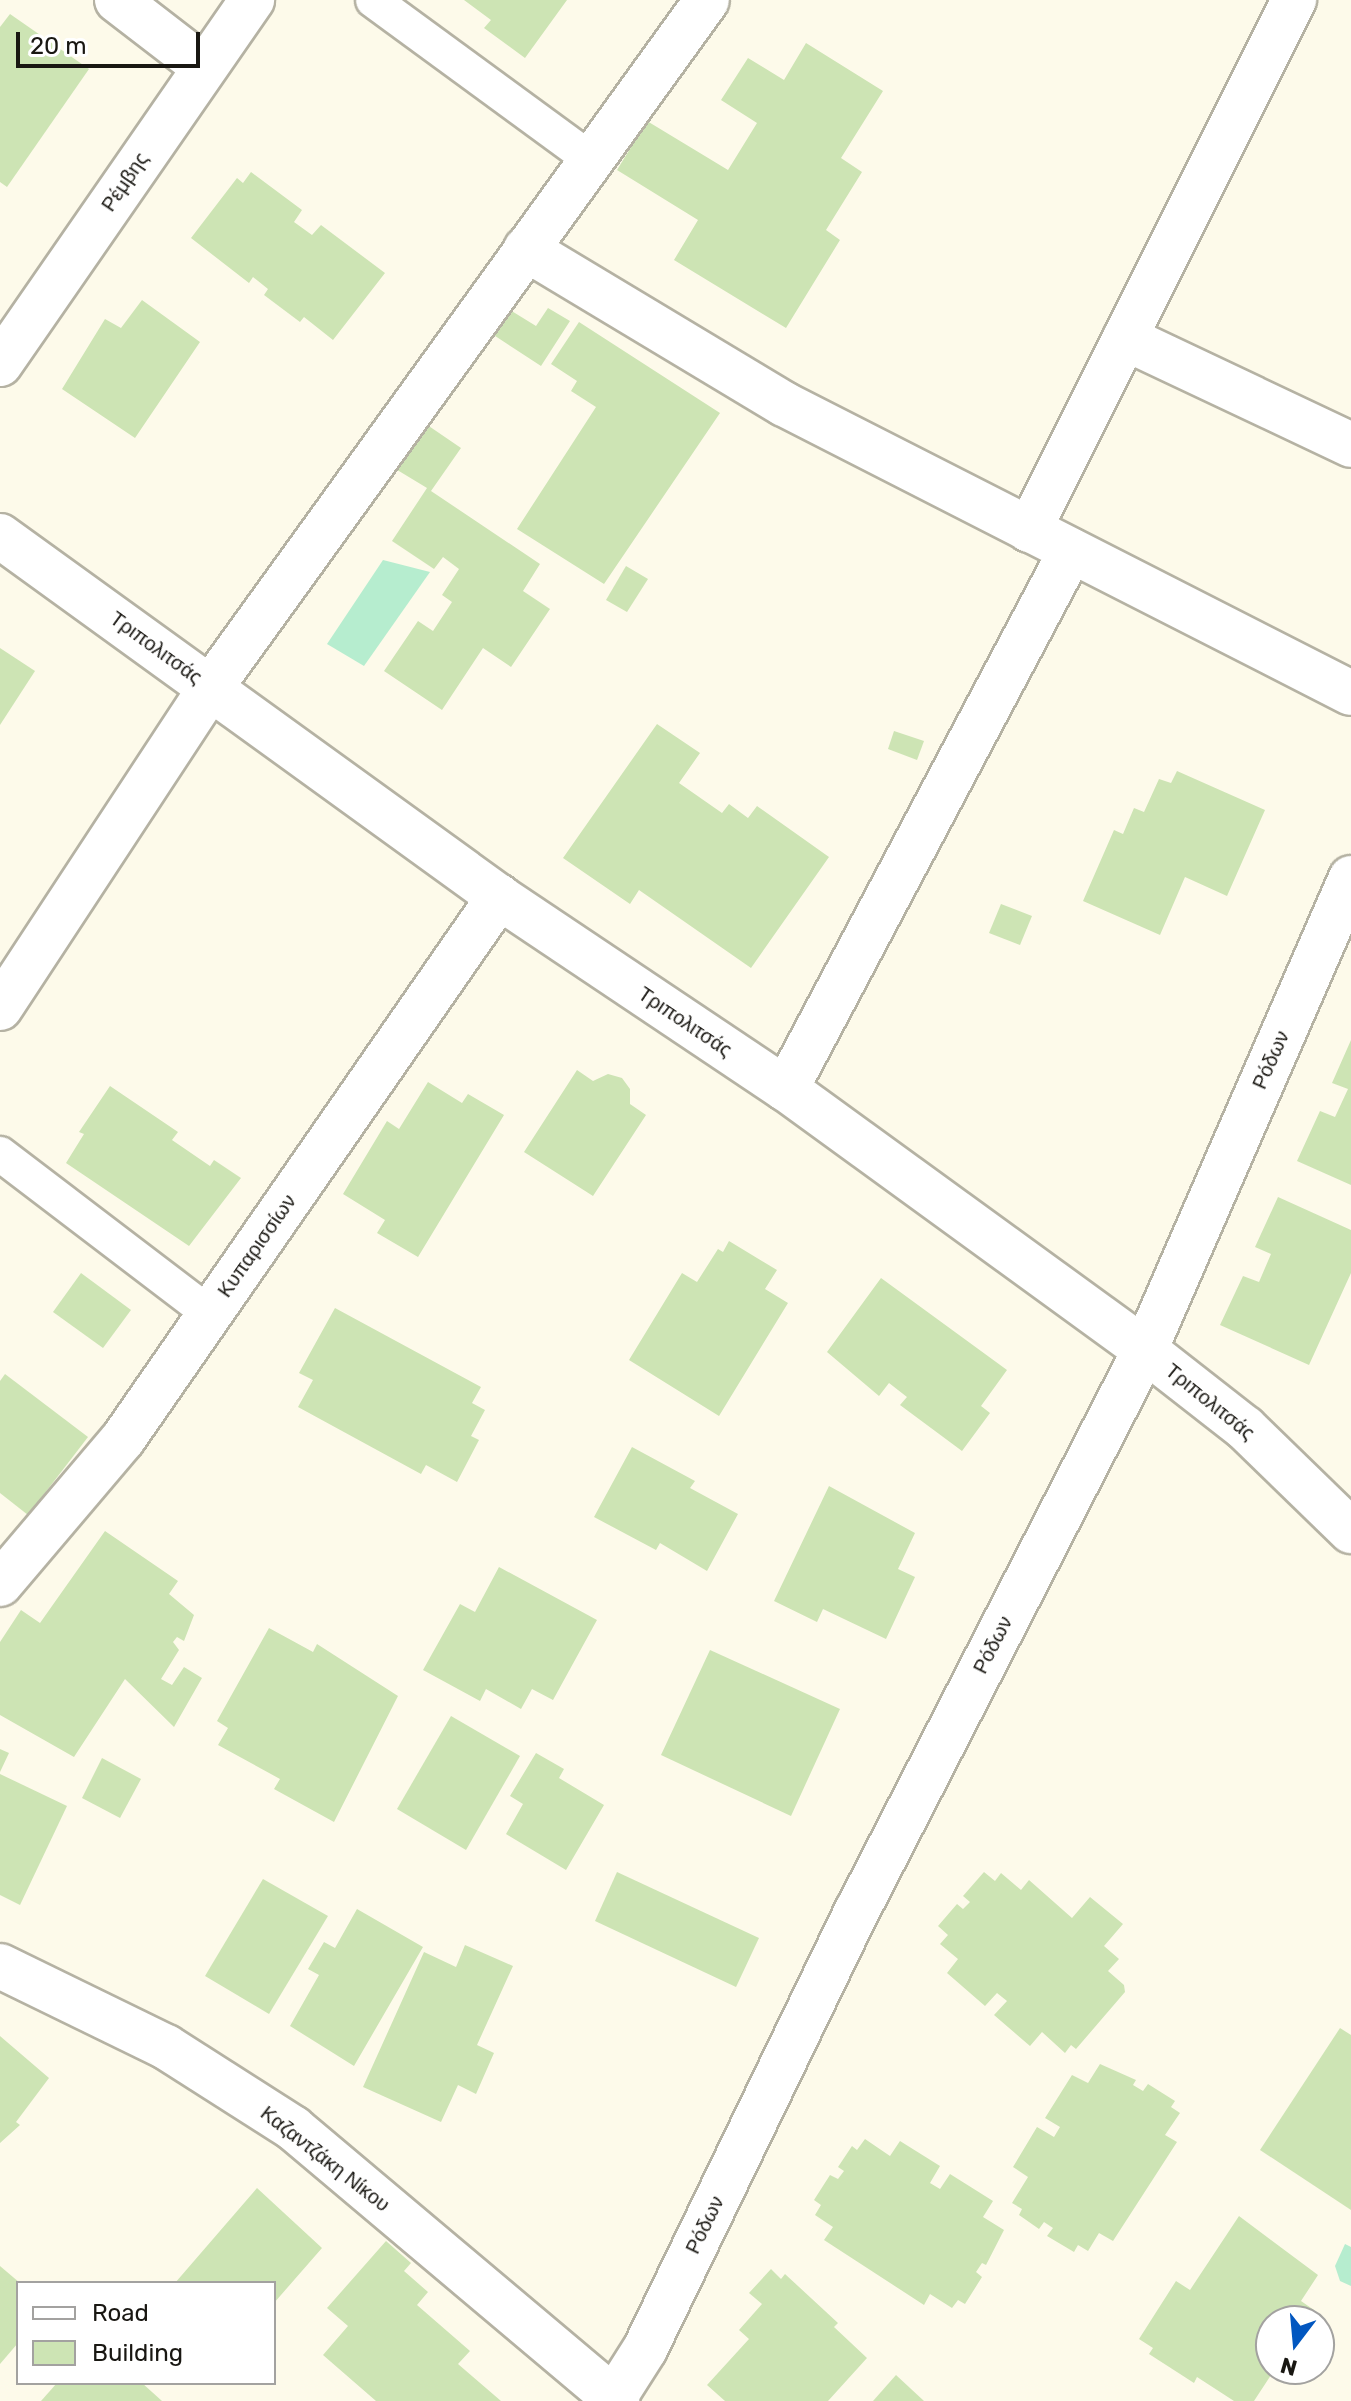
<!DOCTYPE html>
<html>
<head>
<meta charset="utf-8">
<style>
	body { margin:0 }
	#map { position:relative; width:1351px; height:2401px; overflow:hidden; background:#fdfaea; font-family:Rubik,sans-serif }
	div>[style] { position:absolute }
	.water>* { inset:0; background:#b6edcf }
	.building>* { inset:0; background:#cde4b4 }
	.roads { filter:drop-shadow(2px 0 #b5b2a3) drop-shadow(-2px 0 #b5b2a3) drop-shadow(0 2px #b5b2a3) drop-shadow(0 -2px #b5b2a3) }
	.lane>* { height:34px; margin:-17px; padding:0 17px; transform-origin:17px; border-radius:17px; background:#fff }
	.street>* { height:44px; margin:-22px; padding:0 22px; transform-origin:22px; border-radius:22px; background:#fff }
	span { translate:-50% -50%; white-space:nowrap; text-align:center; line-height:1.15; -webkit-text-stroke:8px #fff; paint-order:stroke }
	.street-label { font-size:20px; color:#191712 }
	.legend { position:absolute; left:16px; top:2281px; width:260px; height:104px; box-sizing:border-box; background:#fff; border:2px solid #a3a2a0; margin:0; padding:10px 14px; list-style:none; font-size:24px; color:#191712 }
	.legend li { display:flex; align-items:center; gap:16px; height:40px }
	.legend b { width:40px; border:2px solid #a3a2a0 }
	.north { position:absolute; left:1255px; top:2305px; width:80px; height:80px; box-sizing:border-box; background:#fff; border:2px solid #a3a2a0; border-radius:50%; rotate:196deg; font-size:22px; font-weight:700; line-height:32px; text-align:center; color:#191712 }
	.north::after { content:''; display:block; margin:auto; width:28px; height:36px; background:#0257c0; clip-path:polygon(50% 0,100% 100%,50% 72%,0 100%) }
	.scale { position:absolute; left:16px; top:32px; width:184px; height:36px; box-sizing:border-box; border:4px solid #191712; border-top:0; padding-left:10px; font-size:24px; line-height:28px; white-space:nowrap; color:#191712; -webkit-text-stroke:6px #fff; paint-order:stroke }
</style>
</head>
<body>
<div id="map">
	<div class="water">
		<div style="clip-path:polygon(383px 560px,430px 572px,364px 666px,327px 644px)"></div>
		<div style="clip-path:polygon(1345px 2244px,1351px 2247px,1351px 2286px,1340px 2281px,1335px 2266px)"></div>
	</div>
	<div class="building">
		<div style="clip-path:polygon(464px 0,567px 0,525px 58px,484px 28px,491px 20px)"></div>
		<div style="clip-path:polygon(10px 14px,89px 69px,7px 187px,0 182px,0 27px)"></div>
		<div style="clip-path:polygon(806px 43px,883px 91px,841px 158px,862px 172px,826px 230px,840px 240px,786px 328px,674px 260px,698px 220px,617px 170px,647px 121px,728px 170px,757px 123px,721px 100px,748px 58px,784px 80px)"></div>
		<div style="clip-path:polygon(251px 172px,302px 210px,294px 222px,312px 235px,321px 225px,385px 273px,333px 340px,304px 317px,300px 322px,264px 295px,268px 289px,253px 277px,249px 283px,191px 238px,237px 178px,243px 183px)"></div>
		<div style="clip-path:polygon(142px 300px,200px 342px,135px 438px,62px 389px,105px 319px,121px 328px)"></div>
		<div style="clip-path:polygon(502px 305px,536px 326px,548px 308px,570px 321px,541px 366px,486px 330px)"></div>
		<div style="clip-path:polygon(579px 322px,720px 413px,604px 584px,517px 529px,596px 407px,571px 391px,577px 381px,551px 364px)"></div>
		<div style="clip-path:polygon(420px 420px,461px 448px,431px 491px,540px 564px,523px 591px,550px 609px,511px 667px,483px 648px,442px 710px,384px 671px,418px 621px,433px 631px,452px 602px,442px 595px,459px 569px,443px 557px,434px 569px,392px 541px,427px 488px,389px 465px)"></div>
		<div style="clip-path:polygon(626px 566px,648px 579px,627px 612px,606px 600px)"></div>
		<div style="clip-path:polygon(0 648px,35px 671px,0 725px)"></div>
		<div style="clip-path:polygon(657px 724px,700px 753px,679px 783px,722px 813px,729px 804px,748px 818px,757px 806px,829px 857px,751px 968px,639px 890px,630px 904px,563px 858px)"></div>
		<div style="clip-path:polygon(894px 731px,924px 741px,917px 760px,888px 749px)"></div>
		<div style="clip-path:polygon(1177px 771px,1265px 810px,1227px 896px,1185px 877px,1160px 935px,1083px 901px,1114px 830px,1123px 834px,1134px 808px,1144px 812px,1159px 779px,1171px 783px)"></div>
		<div style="clip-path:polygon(1001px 904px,1032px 916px,1020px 945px,989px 933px)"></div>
		<div style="clip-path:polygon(1351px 1040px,1351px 1185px,1297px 1161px,1320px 1111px,1335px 1117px,1348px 1089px,1332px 1083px)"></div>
		<div style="clip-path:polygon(577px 1070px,593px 1081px,608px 1074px,622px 1078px,630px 1089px,630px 1104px,646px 1115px,593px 1196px,524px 1152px)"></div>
		<div style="clip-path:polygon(428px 1082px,462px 1103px,468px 1094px,504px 1115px,418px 1257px,377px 1233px,385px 1220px,343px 1194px,387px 1121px,399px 1129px)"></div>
		<div style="clip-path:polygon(110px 1086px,178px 1132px,172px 1140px,210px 1166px,214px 1160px,241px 1178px,189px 1246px,66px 1163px,84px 1134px,79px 1132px)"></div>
		<div style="clip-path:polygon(1278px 1197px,1351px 1230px,1351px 1273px,1309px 1365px,1220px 1325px,1243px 1276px,1259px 1282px,1271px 1254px,1255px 1247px)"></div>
		<div style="clip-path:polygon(729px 1241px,777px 1270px,765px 1289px,788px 1303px,719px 1416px,629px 1360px,682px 1273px,697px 1282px,718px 1249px,723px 1252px)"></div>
		<div style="clip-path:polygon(81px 1273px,131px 1310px,103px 1348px,53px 1312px)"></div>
		<div style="clip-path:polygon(881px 1278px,1007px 1370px,981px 1406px,990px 1413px,962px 1451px,900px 1405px,907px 1397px,889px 1383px,879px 1396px,827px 1352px)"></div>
		<div style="clip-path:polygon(335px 1308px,481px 1387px,472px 1403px,485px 1410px,471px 1436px,479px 1440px,457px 1482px,426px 1465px,421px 1474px,298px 1407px,313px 1380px,299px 1373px)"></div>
		<div style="clip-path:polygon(5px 1374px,88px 1437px,28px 1515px,0 1493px,0 1381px)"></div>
		<div style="clip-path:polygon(632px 1447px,695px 1481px,690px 1488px,738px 1514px,707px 1571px,660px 1543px,656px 1550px,594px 1517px)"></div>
		<div style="clip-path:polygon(829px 1486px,915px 1533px,898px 1569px,915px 1577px,886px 1639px,823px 1609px,817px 1622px,774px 1601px)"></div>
		<div style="clip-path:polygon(105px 1531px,178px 1581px,169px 1594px,194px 1615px,184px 1641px,177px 1637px,173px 1642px,179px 1650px,161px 1679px,172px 1685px,184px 1667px,202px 1678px,174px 1727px,125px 1679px,74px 1757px,0 1715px,0 1642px,21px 1610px,40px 1623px)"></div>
		<div style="clip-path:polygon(499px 1567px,597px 1620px,553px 1700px,532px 1689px,521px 1709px,486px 1689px,480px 1701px,423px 1670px,460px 1604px,475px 1612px)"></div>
		<div style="clip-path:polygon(269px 1628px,313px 1652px,317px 1644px,398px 1696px,334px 1822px,274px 1789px,280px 1779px,218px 1745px,228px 1728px,217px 1721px)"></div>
		<div style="clip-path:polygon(710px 1650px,840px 1709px,791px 1816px,661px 1755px)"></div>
		<div style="clip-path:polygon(451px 1716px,520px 1756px,466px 1850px,397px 1809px)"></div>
		<div style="clip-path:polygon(0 1749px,9px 1753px,0 1772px)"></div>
		<div style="clip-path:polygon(536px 1753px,564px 1769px,559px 1778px,604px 1805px,566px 1870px,506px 1834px,523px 1804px,510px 1796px)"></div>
		<div style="clip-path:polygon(102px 1758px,141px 1779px,120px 1818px,82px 1798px)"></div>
		<div style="clip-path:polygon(0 1774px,67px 1806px,20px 1905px,0 1895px)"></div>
		<div style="clip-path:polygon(617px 1872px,759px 1938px,736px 1987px,595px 1921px)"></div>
		<div style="clip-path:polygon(984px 1872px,995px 1881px,1001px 1873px,1021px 1890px,1029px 1880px,1072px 1918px,1090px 1897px,1123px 1924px,1104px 1946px,1119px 1959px,1108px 1971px,1124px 1985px,1125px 1992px,1076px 2049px,1071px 2045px,1065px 2053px,1042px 2032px,1030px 2046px,994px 2015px,1007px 2001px,997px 1993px,985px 2006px,947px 1973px,958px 1959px,940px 1944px,948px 1935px,938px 1926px,957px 1904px,963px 1909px,970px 1902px,963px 1896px)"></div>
		<div style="clip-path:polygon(263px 1879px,328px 1916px,269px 2014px,205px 1976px)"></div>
		<div style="clip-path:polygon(357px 1909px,423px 1947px,354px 2066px,290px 2026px,319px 1975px,308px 1969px,324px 1942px,335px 1948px)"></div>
		<div style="clip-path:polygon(465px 1945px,513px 1966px,477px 2045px,494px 2053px,476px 2094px,458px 2085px,441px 2122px,363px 2087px,424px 1952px,456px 1967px)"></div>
		<div style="clip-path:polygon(1340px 2028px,1351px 2035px,1351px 2210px,1260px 2150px)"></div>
		<div style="clip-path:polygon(0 2036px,49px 2078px,16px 2122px,20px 2125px,0 2143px)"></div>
		<div style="clip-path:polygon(1100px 2064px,1136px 2080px,1133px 2085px,1143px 2091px,1148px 2084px,1175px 2101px,1171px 2107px,1180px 2113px,1165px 2135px,1177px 2142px,1113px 2241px,1099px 2233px,1088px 2251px,1078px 2245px,1074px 2252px,1047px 2236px,1053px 2228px,1044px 2222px,1039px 2229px,1019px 2215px,1022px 2209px,1012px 2203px,1028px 2177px,1013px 2167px,1037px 2127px,1054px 2137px,1060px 2127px,1045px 2118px,1072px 2075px,1088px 2083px)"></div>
		<div style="clip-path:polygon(865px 2139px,890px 2156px,900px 2141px,940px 2166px,930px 2183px,940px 2189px,950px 2174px,993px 2201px,983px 2217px,1004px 2230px,986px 2265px,982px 2263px,976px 2272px,982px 2277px,965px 2304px,958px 2300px,952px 2308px,930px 2294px,924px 2305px,824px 2240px,833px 2227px,815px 2215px,821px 2205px,814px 2200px,830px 2175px,838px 2179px,844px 2171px,838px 2167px,852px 2146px,857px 2150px)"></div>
		<div style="clip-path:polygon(257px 2188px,322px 2248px,274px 2303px,274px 2283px,175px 2283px)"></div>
		<div style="clip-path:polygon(1239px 2216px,1318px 2275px,1301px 2301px,1314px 2310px,1307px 2321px,1271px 2321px,1271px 2369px,1275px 2369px,1254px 2401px,1234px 2401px,1197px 2377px,1194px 2383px,1149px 2354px,1153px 2348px,1139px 2339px,1176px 2281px,1190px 2290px)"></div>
		<div style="clip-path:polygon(386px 2241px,411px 2263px,404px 2271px,428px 2292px,417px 2305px,470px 2351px,458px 2364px,501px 2401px,376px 2401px,323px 2355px,348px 2326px,327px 2308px)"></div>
		<div style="clip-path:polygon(0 2266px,20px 2283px,18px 2343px,0 2364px)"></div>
		<div style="clip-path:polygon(771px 2269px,781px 2279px,785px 2274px,838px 2323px,834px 2327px,867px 2358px,828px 2401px,725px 2401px,707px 2385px,749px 2339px,739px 2330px,762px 2304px,749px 2293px)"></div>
		<div style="clip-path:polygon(896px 2375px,924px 2401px,873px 2401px)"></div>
		<div style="clip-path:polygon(57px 2383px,142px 2383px,162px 2401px,41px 2401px)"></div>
	</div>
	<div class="roads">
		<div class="lane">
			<div style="left:373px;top:0;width:269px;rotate:36.2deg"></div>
			<div style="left:0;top:1154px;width:264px;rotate:37.3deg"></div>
		</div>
		<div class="street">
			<div style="left:117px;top:0;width:110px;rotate:37.6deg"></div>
			<div style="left:526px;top:249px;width:301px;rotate:31deg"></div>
			<div style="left:784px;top:404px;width:636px;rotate:27.01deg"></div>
			<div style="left:1125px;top:338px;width:250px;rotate:25.3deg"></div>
			<div style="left:0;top:364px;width:443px;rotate:-55.3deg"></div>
			<div style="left:1029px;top:530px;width:593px;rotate:-63.43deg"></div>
			<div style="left:0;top:536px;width:616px;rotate:35.88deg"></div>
			<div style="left:499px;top:897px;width:345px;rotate:33.8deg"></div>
			<div style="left:786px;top:1089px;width:444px;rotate:36deg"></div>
			<div style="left:1145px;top:1350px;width:127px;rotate:38deg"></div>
			<div style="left:1245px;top:1428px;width:148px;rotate:44.2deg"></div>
			<div style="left:0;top:1008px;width:384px;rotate:-56.7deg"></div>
			<div style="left:211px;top:687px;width:847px;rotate:-54.17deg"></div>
			<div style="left:786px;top:1089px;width:609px;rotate:-62.09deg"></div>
			<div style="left:0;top:1584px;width:190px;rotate:-49.7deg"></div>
			<div style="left:123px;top:1439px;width:660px;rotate:-55.25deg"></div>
			<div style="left:0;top:1966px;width:185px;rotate:26deg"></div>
			<div style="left:166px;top:2047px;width:151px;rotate:32.5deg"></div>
			<div style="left:293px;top:2128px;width:424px;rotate:40.1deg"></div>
			<div style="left:612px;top:2401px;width:62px;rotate:-57.6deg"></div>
			<div style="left:645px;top:2349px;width:487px;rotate:-64.2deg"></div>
			<div style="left:857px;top:1911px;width:631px;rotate:-62.83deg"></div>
			<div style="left:1145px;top:1350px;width:515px;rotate:-66.42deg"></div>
		</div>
	</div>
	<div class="street-label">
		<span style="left:125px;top:182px;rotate:-56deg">Ρέμβης</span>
		<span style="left:156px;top:648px;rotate:36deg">Τριπολιτσάς</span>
		<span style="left:685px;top:1022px;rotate:34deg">Τριπολιτσάς</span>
		<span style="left:1271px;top:1060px;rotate:-66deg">Ρόδων</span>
		<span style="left:257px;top:1246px;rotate:-55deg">Κυπαρισσίων</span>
		<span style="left:1210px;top:1402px;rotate:39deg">Τριπολιτσάς</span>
		<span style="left:993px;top:1645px;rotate:-63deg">Ρόδων</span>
		<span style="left:325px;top:2159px;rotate:38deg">Καζαντζάκη Νίκου</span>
		<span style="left:705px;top:2225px;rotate:-64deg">Ρόδων</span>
	</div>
	<ul class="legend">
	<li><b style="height:10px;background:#fff"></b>Road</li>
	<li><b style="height:22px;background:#cde4b4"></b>Building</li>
	</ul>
	<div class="north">N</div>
	<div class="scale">20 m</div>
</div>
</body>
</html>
